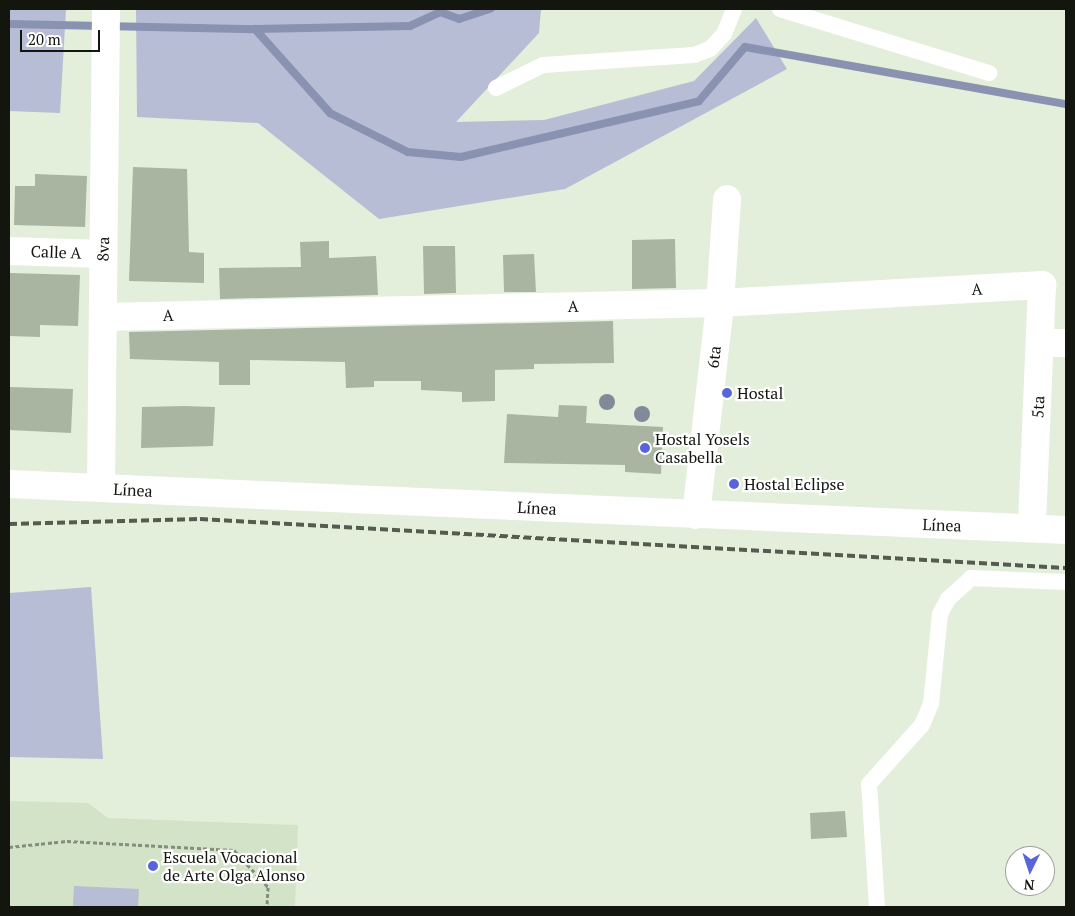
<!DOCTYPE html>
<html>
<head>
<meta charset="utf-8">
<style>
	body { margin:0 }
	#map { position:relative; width:1075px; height:916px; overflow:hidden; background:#e3efda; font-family:"PT Serif",serif }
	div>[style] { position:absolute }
	.built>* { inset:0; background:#d3e3c8 }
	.green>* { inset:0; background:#b7bdd5 }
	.stream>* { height:8px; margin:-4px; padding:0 4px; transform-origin:4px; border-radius:4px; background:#8a92b1 }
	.building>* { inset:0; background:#a9b5a1 }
	.path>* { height:3px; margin-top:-1.5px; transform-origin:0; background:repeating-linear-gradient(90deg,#848d7e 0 4px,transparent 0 6.5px) }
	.lane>* { height:16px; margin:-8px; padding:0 8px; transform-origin:8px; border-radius:8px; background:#fff }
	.street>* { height:28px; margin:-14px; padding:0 14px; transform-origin:14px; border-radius:14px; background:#fff }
	.secondary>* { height:28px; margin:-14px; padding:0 14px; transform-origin:14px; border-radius:14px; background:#fff }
	.rail>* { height:4px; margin-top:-2px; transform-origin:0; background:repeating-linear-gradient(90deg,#545b4f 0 8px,transparent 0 12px) }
	.trees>* { width:16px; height:16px; margin:-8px; border-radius:50%; background:#808a99 }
	.dots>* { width:14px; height:14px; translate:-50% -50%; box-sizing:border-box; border:2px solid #fff; border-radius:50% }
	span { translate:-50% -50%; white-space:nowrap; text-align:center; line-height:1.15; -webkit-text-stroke:4.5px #fff; paint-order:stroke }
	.street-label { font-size:16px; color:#12160f }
	.poi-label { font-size:16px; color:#12160f }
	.left { translate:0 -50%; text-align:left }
	.frame { position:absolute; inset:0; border:10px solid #12160f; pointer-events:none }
	.north { position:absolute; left:1005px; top:846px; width:50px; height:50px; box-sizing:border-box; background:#fff; border:1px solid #a0a29f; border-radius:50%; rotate:184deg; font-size:14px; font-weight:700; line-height:20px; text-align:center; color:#12160f }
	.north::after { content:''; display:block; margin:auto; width:18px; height:22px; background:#5765db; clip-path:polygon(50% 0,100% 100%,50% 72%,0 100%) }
	.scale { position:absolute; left:20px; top:30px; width:80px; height:22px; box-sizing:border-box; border:2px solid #12160f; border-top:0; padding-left:6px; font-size:15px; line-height:18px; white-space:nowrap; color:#12160f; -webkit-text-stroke:4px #fff; paint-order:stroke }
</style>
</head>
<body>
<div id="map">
	<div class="built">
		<div style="clip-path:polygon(9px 801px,88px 803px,108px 818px,298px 825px,295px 907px,9px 907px)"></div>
	</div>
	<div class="green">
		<div style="clip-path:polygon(9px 9px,66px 9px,60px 113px,9px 111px)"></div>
		<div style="clip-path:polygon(136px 9px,541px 9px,539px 33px,456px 122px,544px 120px,694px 81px,756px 18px,787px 69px,565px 189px,379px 219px,258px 123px,137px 117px)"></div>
		<div style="clip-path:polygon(91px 587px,103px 759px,9px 757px,9px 593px)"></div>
		<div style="clip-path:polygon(74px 886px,139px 889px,138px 907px,73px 907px)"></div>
	</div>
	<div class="stream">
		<div style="left:9px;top:24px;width:246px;rotate:1.2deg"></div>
		<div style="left:255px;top:29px;width:155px;rotate:-1.1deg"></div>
		<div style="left:410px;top:26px;width:33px;rotate:-25deg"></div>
		<div style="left:440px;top:12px;width:20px;rotate:20deg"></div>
		<div style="left:459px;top:19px;width:33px;rotate:-18deg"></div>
		<div style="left:255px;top:29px;width:113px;rotate:48.2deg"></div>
		<div style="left:330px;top:113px;width:87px;rotate:26.6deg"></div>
		<div style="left:408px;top:152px;width:53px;rotate:5.4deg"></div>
		<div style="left:461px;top:157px;width:244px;rotate:-13.2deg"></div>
		<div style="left:699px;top:101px;width:71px;rotate:-49.6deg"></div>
		<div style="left:745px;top:47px;width:326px;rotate:10.1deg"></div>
	</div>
	<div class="building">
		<div style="clip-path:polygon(133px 167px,187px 169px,189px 252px,204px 253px,204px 283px,129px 281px)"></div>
		<div style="clip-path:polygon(35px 174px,87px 176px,85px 227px,14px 225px,15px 186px,35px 186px)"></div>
		<div style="clip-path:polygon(675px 239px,676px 288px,632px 289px,632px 240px)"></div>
		<div style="clip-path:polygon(329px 241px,329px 258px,376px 256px,378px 295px,220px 299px,219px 268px,301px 267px,300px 242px)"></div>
		<div style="clip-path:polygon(423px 246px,455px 246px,456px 293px,424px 294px)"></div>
		<div style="clip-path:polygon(534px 254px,536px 292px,504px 292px,503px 255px)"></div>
		<div style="clip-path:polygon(9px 273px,80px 275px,78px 326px,40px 325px,40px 337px,9px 336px)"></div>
		<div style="clip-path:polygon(613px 321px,614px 363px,534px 364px,534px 369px,495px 370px,495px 401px,462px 402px,462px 392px,421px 390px,421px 381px,374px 381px,374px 387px,346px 388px,345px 362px,250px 360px,250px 385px,219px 385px,219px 362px,130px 359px,129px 332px)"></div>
		<div style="clip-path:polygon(9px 387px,73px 389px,71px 433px,9px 430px)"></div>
		<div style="clip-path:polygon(559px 405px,587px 406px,586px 423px,663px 427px,661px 474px,625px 472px,625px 465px,504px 463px,507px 414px,558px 417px)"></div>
		<div style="clip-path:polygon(184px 406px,215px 407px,213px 446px,141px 448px,142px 407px)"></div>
		<div style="clip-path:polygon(845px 811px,847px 837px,811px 839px,810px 813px)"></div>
	</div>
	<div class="path">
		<div style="left:9px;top:847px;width:58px;rotate:-5.9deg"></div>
		<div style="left:67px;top:841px;width:167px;rotate:3.1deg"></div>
		<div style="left:234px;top:850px;width:50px;rotate:47.4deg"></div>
		<div style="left:268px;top:887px;width:20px;rotate:93deg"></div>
	</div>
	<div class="lane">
		<div style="left:780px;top:9px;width:219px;rotate:17deg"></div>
		<div style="left:496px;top:88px;width:52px;rotate:-26.1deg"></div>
		<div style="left:543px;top:65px;width:151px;rotate:-3.8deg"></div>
		<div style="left:694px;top:55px;width:17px;rotate:-21deg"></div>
		<div style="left:710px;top:49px;width:21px;rotate:-47deg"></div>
		<div style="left:724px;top:34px;width:27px;rotate:-68deg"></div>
		<div style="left:877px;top:907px;width:123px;rotate:-93.7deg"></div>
		<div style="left:869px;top:784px;width:79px;rotate:-48.1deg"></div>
		<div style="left:922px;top:725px;width:23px;rotate:-67deg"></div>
		<div style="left:931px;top:704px;width:90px;rotate:-84.3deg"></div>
		<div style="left:940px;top:614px;width:17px;rotate:-62deg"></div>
		<div style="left:948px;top:599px;width:31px;rotate:-42deg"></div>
		<div style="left:971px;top:578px;width:95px;rotate:2.4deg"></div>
	</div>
	<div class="street">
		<div style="left:9px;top:251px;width:94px;rotate:1.8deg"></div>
		<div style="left:103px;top:317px;width:617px;rotate:-1.3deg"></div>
		<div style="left:720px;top:303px;width:323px;rotate:-3.2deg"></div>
		<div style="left:1042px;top:285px;width:243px;rotate:92.4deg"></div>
		<div style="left:1041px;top:343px;width:25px"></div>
		<div style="left:101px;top:488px;width:479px;rotate:-89.4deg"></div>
		<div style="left:696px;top:515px;width:213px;rotate:-83.5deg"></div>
		<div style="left:720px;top:303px;width:104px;rotate:-86.1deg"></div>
	</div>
	<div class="secondary">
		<div style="left:9px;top:484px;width:1058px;rotate:2.49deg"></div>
	</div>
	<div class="rail">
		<div style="left:9px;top:524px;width:191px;rotate:-1.5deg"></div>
		<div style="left:200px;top:519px;width:867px;rotate:3.24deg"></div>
	</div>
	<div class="trees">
		<div style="left:607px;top:402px"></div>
		<div style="left:642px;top:414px"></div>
	</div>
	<div class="dots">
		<div style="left:727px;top:393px;background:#5765db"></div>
		<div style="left:645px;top:448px;background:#5765db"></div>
		<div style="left:734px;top:484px;background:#5765db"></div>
		<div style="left:153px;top:866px;background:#5765db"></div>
	</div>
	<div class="street-label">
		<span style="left:103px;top:249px;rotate:-89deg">8va</span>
		<span style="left:56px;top:252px;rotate:2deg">Calle A</span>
		<span style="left:977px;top:289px;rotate:-3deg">A</span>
		<span style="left:573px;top:306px;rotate:-1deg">A</span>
		<span style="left:168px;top:315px;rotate:-1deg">A</span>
		<span style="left:714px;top:357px;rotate:-84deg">6ta</span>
		<span style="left:1038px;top:407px;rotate:-87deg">5ta</span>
		<span style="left:133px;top:490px;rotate:3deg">Línea</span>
		<span style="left:537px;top:508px;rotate:3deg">Línea</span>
		<span style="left:942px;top:525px;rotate:2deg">Línea</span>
	</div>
	<div class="poi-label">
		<span class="left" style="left:737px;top:393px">Hostal</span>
		<span class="left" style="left:655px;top:448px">Hostal Yosels<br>Casabella</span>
		<span class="left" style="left:744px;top:484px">Hostal Eclipse</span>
		<span class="left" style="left:163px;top:866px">Escuela Vocacional<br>de Arte Olga Alonso</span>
	</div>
	<div class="frame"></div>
	<div class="north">N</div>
	<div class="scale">20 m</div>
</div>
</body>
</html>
